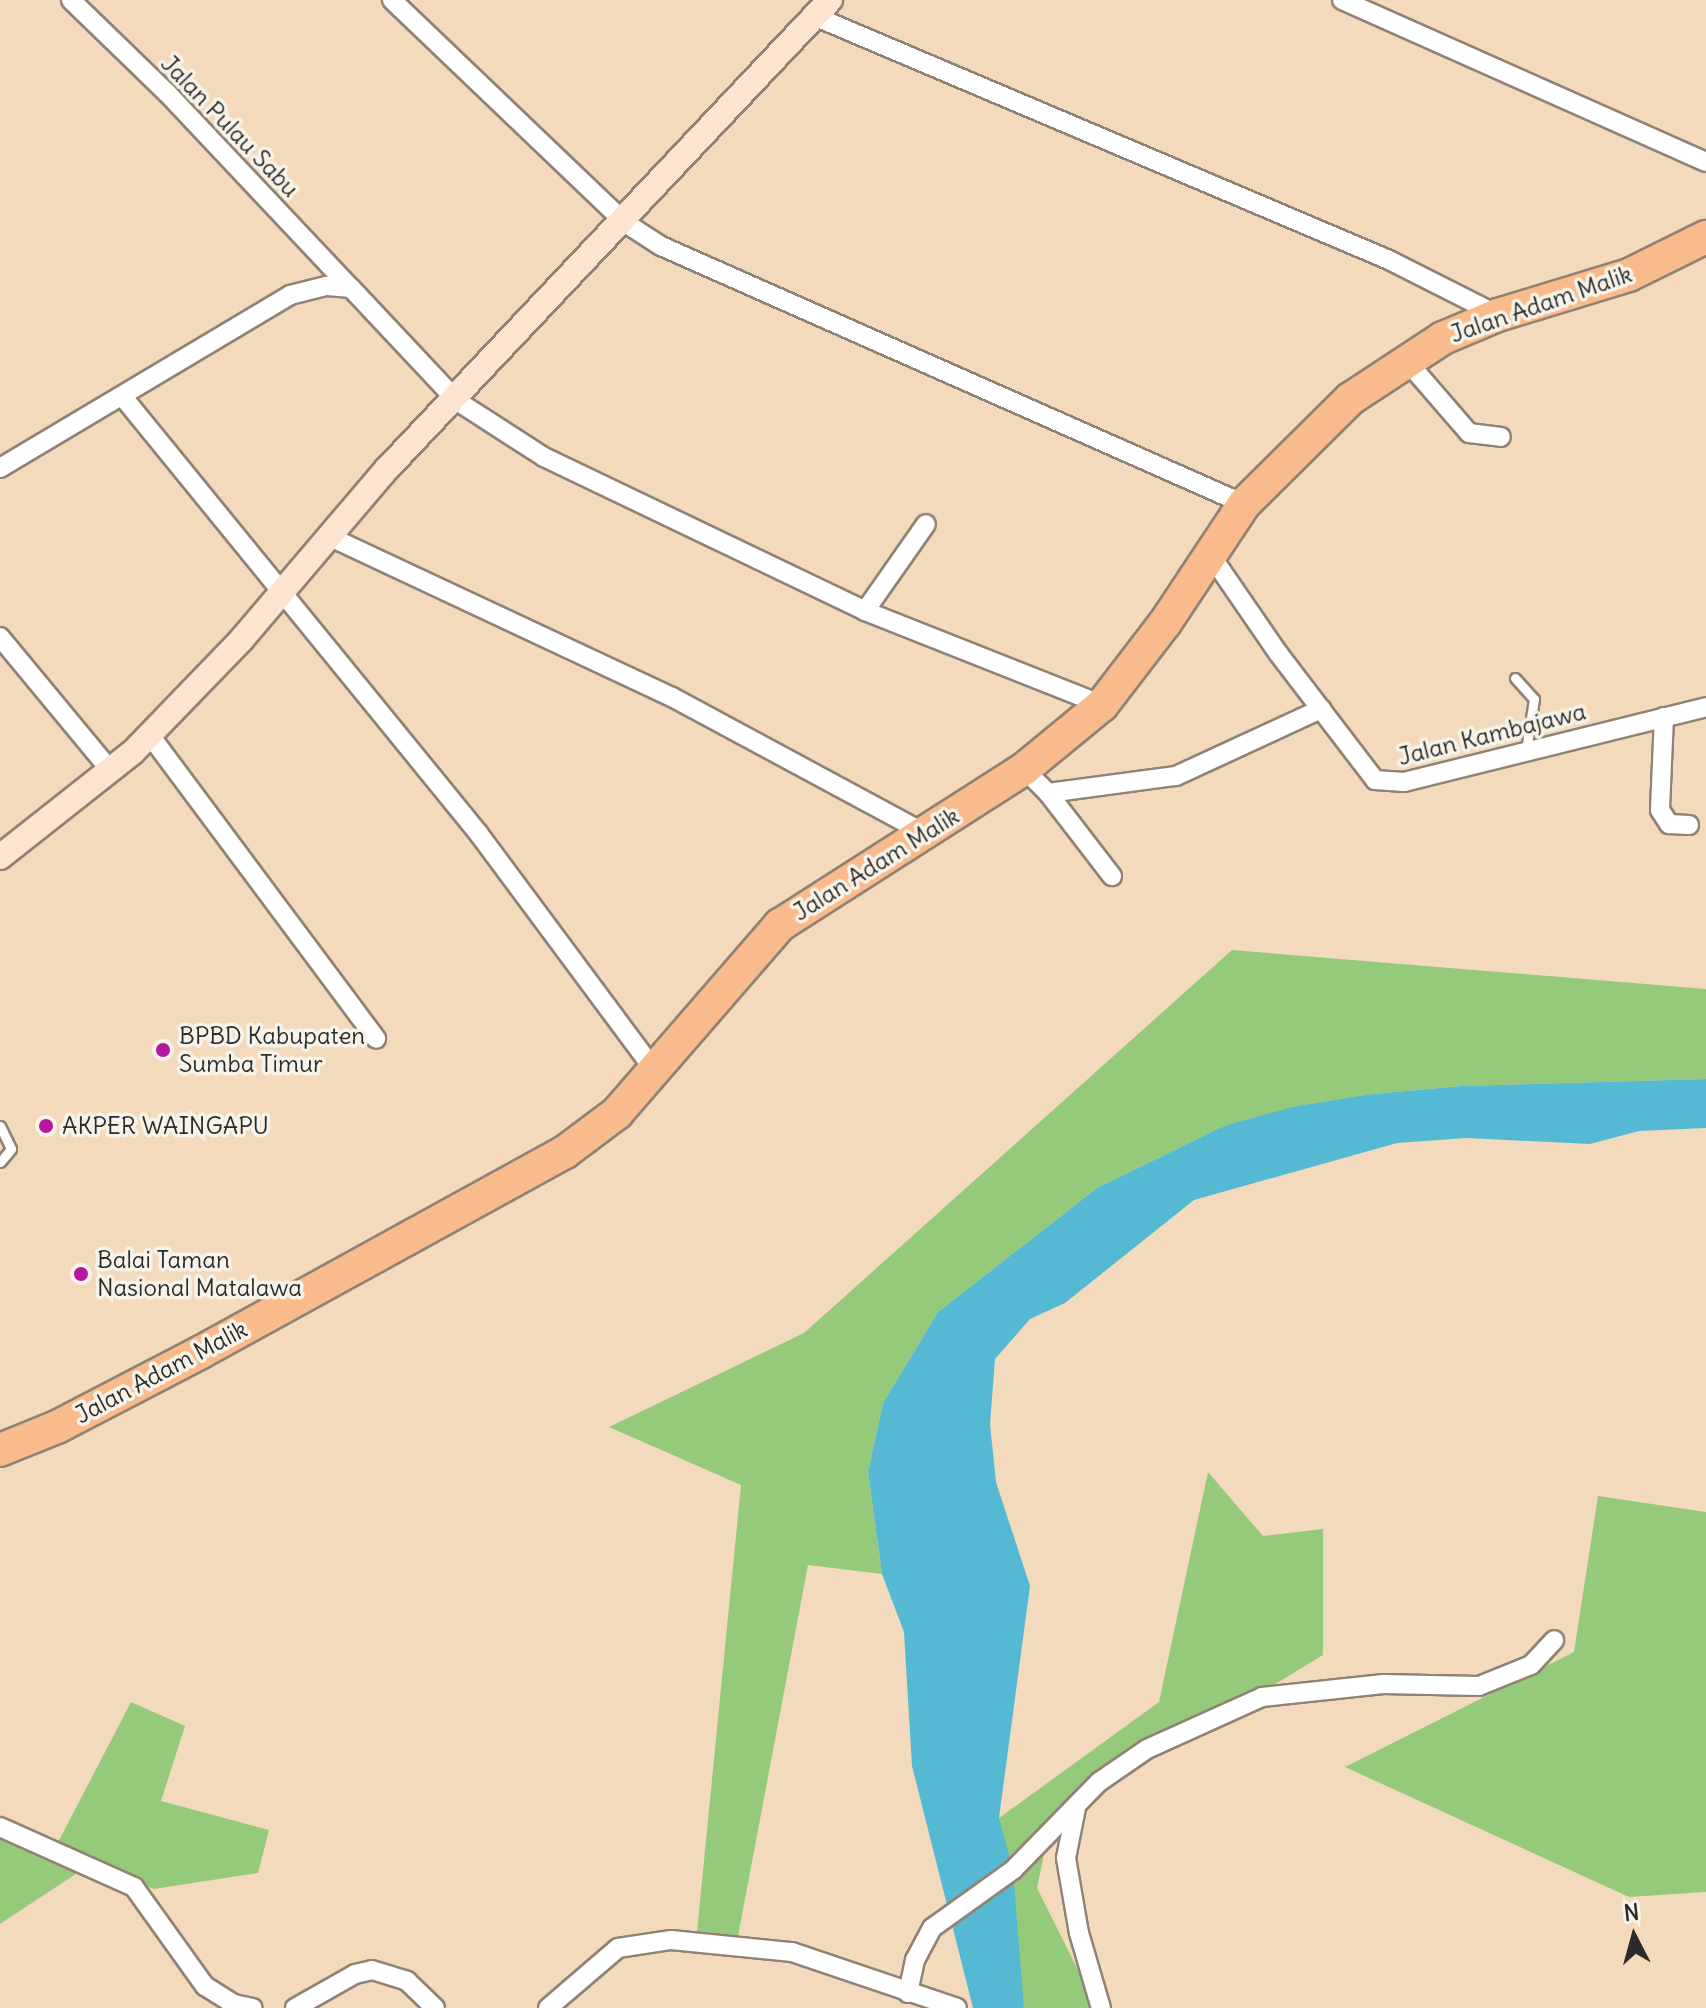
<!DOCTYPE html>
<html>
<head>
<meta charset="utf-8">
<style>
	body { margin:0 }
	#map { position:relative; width:1706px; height:2008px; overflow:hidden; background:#f4dabd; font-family:Delius,sans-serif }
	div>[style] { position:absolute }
	.green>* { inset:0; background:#96ca7b }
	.water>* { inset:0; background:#55b9d3 }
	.roads { filter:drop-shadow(2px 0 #908274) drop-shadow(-2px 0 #908274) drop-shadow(0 2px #908274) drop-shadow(0 -2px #908274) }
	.lane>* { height:9px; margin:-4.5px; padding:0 4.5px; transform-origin:4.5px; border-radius:4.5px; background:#fff }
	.street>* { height:18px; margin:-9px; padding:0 9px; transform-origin:9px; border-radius:9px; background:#fff }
	.secondary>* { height:24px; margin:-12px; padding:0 12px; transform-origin:12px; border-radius:12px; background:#fde4d1 }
	.highway>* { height:32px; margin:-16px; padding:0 16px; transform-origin:16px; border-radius:16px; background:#fabb8c }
	.dots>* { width:22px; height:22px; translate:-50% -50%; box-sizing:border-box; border:4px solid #f7f3e8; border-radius:50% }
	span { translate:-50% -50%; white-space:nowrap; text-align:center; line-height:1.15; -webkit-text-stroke:7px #f7f3e8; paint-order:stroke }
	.street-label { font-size:24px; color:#2b2b2b }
	.poi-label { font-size:24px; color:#2b2b2b }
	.left { translate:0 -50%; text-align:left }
	.north { position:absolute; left:1594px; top:1896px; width:80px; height:80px; -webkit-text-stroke:6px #f7f3e8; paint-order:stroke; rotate:354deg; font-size:22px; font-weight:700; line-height:32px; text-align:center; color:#2b2b2b }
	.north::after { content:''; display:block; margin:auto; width:28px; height:36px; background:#2b2b2b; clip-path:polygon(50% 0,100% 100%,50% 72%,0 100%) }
</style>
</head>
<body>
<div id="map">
	<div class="green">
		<div style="clip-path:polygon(1232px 950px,1706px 989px,1706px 1079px,1462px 1086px,1373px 1094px,1224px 1126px,1097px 1188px,938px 1312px,883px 1403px,868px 1472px,882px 1574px,808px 1565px,735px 1952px,695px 1952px,741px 1485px,609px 1427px,804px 1333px)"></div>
		<div style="clip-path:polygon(1208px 1472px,1263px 1536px,1323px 1529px,1323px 1655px,1272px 1686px,1137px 1745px,1051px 1820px,1037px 1888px,1097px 2008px,1024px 2008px,999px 1818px,1159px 1702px)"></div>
		<div style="clip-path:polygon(1598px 1496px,1706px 1512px,1706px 1892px,1629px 1897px,1345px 1767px,1574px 1652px)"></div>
		<div style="clip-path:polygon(131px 1702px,185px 1726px,161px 1801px,269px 1830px,258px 1873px,154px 1889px,91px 1864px,0 1924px,0 1834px,55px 1848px)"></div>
	</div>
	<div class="water">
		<div style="clip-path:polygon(1706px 1079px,1706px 1128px,1639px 1131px,1590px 1144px,1466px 1138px,1397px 1143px,1194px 1200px,1065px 1303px,1030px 1319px,995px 1359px,990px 1424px,996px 1482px,1030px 1586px,999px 1818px,1013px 1870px,1024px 2008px,973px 2008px,912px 1766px,904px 1632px,882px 1574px,868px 1472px,883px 1403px,938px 1312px,1097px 1188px,1224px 1126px,1292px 1107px,1373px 1094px,1462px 1086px)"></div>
	</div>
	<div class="roads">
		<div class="lane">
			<div style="left:1515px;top:678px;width:28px;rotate:48deg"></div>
			<div style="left:1534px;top:699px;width:52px;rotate:98.9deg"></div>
			<div style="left:0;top:1126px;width:25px;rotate:64deg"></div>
			<div style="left:11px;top:1149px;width:17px;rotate:130deg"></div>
		</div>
		<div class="street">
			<div style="left:71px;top:0;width:134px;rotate:44.1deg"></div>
			<div style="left:167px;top:93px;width:268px;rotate:46.7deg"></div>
			<div style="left:392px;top:0;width:321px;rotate:43.7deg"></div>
			<div style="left:624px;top:222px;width:44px;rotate:33deg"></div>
			<div style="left:661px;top:246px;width:638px;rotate:23.87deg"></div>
			<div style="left:1342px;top:0;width:398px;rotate:24deg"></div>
			<div style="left:814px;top:16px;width:625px;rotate:22.99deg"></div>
			<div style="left:1389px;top:260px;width:122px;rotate:26.8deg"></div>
			<div style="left:1405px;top:359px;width:98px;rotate:49.1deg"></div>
			<div style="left:1469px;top:433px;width:32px;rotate:7deg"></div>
			<div style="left:123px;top:397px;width:564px;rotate:50.83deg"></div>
			<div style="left:479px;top:834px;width:290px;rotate:53.4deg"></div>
			<div style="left:0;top:468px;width:338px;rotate:-30.8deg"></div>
			<div style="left:290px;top:295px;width:38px;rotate:-14deg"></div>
			<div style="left:327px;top:286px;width:24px;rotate:5deg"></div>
			<div style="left:351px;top:288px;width:155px;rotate:46.8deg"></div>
			<div style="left:457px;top:401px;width:103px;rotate:32.8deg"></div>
			<div style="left:544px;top:457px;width:356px;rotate:25.6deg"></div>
			<div style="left:865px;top:611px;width:255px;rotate:21.6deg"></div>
			<div style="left:328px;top:536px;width:380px;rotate:25.1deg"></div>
			<div style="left:672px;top:697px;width:287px;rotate:28.3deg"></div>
			<div style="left:1210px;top:554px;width:120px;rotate:55.5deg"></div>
			<div style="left:1278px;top:653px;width:160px;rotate:52.6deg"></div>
			<div style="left:1375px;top:780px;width:29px;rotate:4deg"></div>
			<div style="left:1404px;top:782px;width:311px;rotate:-13.9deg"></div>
			<div style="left:865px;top:611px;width:106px;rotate:-55deg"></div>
			<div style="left:0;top:637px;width:174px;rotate:50.4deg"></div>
			<div style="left:1664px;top:717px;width:93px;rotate:92.5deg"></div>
			<div style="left:1660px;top:810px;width:17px;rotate:57deg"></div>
			<div style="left:1669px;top:824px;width:20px;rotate:3deg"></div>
			<div style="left:149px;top:734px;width:380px;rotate:53.3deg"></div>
			<div style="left:1024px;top:769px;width:34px;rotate:45deg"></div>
			<div style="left:1048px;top:793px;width:129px;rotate:-7.6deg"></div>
			<div style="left:1176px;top:776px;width:160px;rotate:-24.8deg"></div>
			<div style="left:1048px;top:793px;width:105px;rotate:52.4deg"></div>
			<div style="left:1076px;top:1808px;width:51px;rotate:101.3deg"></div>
			<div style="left:1066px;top:1858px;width:76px;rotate:80.2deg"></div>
			<div style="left:1079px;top:1933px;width:78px;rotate:73.7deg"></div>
			<div style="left:0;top:1827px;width:147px;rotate:24.1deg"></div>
			<div style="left:134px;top:1887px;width:122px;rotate:54.4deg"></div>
			<div style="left:205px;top:1986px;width:34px;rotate:32deg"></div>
			<div style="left:234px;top:2004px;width:19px;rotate:12deg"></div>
			<div style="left:908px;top:1993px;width:34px;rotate:-78deg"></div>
			<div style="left:915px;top:1960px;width:36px;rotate:-62deg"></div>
			<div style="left:932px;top:1928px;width:100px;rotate:-35.6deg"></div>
			<div style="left:1013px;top:1870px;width:123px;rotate:-45.7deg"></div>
			<div style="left:1099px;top:1782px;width:58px;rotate:-34.5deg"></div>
			<div style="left:1147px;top:1749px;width:126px;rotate:-24.3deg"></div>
			<div style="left:1262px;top:1697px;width:122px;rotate:-6.1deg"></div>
			<div style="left:1383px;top:1684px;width:96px;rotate:1.2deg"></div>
			<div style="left:1479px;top:1686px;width:56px;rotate:-22deg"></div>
			<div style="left:1531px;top:1665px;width:34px;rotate:-47deg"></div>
			<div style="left:295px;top:2008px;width:69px;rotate:-29.5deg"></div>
			<div style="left:355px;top:1974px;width:17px;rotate:-13deg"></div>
			<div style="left:372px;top:1970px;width:37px;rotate:17deg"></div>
			<div style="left:407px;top:1981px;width:39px;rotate:44deg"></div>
			<div style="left:548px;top:2008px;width:92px;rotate:-40.6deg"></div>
			<div style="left:618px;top:1948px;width:54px;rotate:-8.6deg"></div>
			<div style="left:671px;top:1940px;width:122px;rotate:5.7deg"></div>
			<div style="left:792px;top:1952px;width:174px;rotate:18.7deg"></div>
		</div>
		<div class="secondary">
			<div style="left:0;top:857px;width:169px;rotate:-38.3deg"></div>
			<div style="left:133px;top:752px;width:157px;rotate:-46deg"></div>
			<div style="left:242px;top:639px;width:221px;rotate:-49.6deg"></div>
			<div style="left:385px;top:471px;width:648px;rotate:-46.63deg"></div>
		</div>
		<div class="highway">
			<div style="left:0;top:1450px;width:61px;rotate:-22deg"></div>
			<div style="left:57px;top:1427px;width:162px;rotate:-27.5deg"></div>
			<div style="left:201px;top:1352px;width:415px;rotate:-28.8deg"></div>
			<div style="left:565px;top:1152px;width:65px;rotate:-36.9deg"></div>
			<div style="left:617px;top:1113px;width:249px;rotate:-49.1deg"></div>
			<div style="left:780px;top:925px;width:290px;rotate:-32.6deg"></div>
			<div style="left:1024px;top:769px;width:101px;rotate:-39.4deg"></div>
			<div style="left:1102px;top:705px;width:103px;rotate:-52.5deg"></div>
			<div style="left:1165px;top:623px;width:143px;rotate:-56.4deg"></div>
			<div style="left:1244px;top:504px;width:149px;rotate:-44.7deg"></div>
			<div style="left:1350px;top:399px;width:111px;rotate:-33.3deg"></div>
			<div style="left:1443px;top:338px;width:60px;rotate:-22.7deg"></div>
			<div style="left:1498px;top:315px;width:137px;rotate:-17deg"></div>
			<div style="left:1629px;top:275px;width:86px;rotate:-26.3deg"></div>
		</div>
	</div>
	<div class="dots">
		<div style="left:163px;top:1050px;background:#b5179e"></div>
		<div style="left:46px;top:1126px;background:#b5179e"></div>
		<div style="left:81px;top:1274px;background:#b5179e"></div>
	</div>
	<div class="street-label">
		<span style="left:230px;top:126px;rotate:46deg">Jalan Pulau Sabu</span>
		<span style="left:1541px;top:304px;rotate:-19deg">Jalan Adam Malik</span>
		<span style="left:1492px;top:734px;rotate:-14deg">Jalan Kambajawa</span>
		<span style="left:876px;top:864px;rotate:-32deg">Jalan Adam Malik</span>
		<span style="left:161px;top:1372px;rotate:-28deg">Jalan Adam Malik</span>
	</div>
	<div class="poi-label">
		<span class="left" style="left:179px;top:1050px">BPBD Kabupaten<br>Sumba Timur</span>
		<span class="left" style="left:62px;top:1126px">AKPER WAINGAPU</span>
		<span class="left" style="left:97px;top:1274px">Balai Taman<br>Nasional Matalawa</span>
	</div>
	<div class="north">N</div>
</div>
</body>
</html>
